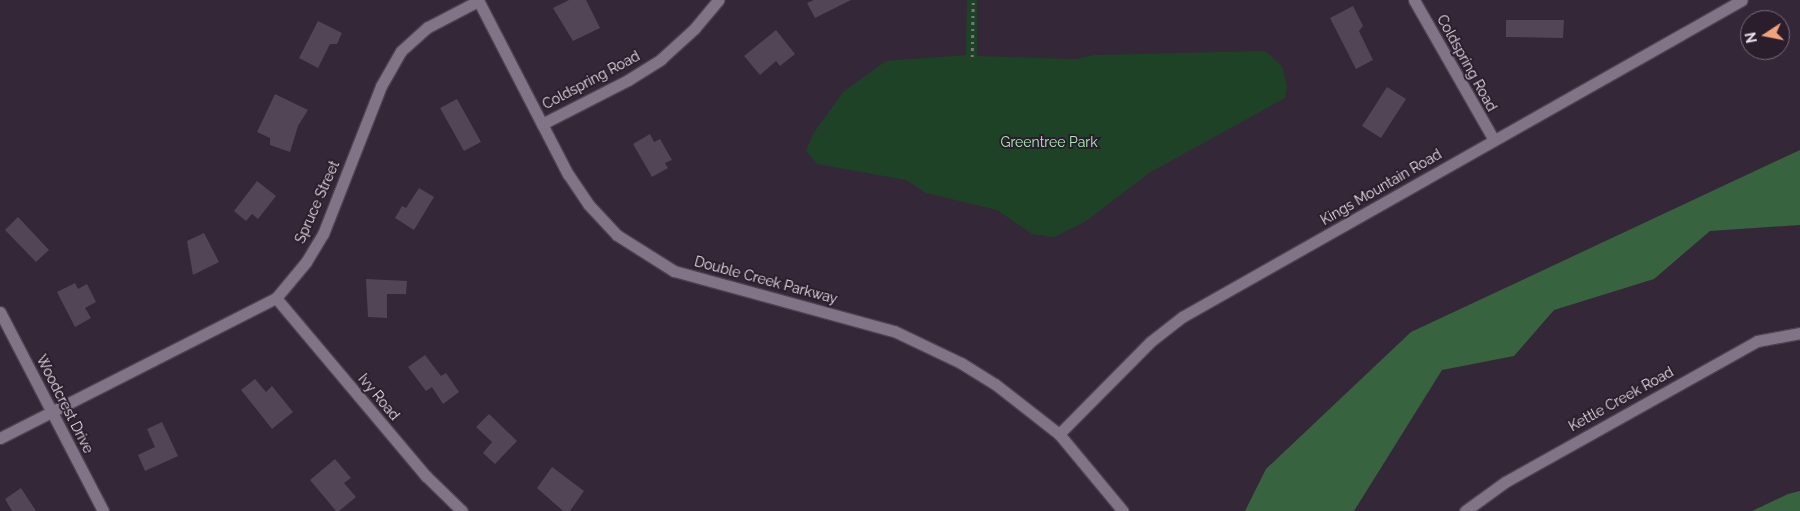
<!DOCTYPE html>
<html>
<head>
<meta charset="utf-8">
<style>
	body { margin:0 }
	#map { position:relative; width:1800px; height:511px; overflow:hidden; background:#342738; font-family:Raleway,sans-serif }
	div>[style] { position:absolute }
	.green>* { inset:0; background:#1e4226 }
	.forest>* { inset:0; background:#37633f }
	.building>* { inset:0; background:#524556 }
	.path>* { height:2.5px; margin-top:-1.25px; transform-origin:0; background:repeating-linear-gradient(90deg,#7e7382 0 2.5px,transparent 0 6.5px) }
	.roads { filter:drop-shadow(1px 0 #4d4250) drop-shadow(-1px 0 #4d4250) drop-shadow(0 1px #4d4250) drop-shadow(0 -1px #4d4250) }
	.minor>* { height:11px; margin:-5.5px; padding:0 5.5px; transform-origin:5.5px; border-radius:5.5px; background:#827487 }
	span { translate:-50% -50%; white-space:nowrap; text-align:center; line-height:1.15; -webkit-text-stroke:4px #2a1e2d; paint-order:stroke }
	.street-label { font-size:14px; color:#eae2ed }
	.park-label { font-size:14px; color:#a9efb4 }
	.north { position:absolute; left:1740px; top:10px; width:50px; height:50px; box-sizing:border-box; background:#2a1e2d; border:1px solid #776c7a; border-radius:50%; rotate:259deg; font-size:14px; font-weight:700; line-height:20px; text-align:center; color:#eae2ed }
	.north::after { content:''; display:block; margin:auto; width:18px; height:22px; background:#f0a27a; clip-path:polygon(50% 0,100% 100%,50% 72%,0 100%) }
</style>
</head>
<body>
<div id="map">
	<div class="green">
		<div style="clip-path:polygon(967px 0,977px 0,977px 56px,1075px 59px,1095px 55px,1265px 51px,1282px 66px,1287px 86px,1285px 98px,1149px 173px,1085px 222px,1054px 237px,1032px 234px,997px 210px,926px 193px,906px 180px,817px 164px,806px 151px,813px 134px,843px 92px,886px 61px,966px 55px)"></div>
	</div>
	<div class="forest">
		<div style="clip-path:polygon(1800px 150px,1800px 225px,1710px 231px,1654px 279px,1554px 310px,1514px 356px,1442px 370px,1354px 511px,1245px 511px,1266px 469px,1411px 332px)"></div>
		<div style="clip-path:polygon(1800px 491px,1800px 511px,1752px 511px,1788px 494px)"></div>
	</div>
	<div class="building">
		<div style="clip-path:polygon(569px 0,586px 0,600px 28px,573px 41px,553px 8px)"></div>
		<div style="clip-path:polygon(814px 0,851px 0,815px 18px,807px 3px)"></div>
		<div style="clip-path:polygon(1353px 6px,1363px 26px,1359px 31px,1373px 60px,1356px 69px,1330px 18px)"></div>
		<div style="clip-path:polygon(1506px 20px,1564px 20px,1563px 38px,1506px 37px)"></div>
		<div style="clip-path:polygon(318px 21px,342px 33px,337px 44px,330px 44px,318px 68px,299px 58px)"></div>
		<div style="clip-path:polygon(776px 30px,795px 54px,780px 66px,776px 61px,760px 75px,744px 56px)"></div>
		<div style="clip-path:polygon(1387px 87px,1406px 99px,1381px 138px,1362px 126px)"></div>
		<div style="clip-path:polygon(275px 94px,308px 110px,298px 126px,290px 152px,270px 145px,270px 138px,257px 132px)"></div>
		<div style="clip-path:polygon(457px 99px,481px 142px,464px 151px,440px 108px)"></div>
		<div style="clip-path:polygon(650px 134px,654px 142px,660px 139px,672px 160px,665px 163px,668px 168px,652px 177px,633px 144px)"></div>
		<div style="clip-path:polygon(257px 181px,276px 196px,258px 219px,252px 214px,246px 221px,234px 211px)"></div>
		<div style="clip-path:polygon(419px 188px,434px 197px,414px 230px,395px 218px,402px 206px,406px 208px)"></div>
		<div style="clip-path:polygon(18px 217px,49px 250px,36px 262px,5px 230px)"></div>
		<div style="clip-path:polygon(204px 233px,219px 262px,193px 275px,187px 241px)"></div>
		<div style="clip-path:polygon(366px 279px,407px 281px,406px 294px,387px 294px,387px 318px,368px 317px)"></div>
		<div style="clip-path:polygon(75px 283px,78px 289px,87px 284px,96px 302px,85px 308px,91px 318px,75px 327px,57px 292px)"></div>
		<div style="clip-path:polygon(425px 355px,441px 376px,446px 373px,459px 392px,443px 404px,432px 387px,426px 391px,408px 367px)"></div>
		<div style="clip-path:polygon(255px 379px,266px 392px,272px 386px,293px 412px,272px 429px,241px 390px)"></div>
		<div style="clip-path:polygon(489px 414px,517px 441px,495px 464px,483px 453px,492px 442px,476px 427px)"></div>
		<div style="clip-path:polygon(162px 422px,178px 456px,145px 471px,138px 455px,155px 447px,147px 429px)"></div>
		<div style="clip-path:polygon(335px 459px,351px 478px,344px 483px,356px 497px,339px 511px,336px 511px,310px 480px)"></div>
		<div style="clip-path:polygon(552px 467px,584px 491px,570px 511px,563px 511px,537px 488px)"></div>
		<div style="clip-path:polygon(21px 488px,36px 511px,12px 511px,5px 499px)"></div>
	</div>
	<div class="path">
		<div style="left:972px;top:57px;width:57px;rotate:-89deg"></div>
	</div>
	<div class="roads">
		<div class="minor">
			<div style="left:478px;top:0;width:196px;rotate:62.7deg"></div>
			<div style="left:568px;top:174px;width:36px;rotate:56deg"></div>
			<div style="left:588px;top:204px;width:42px;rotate:46.9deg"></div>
			<div style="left:617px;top:235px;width:67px;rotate:32.3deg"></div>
			<div style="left:674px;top:271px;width:228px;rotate:15.3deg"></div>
			<div style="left:894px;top:331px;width:74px;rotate:25.5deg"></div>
			<div style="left:961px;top:363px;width:40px;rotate:32deg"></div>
			<div style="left:995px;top:384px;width:81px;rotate:38deg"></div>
			<div style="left:1059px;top:434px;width:100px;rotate:50.3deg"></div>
			<div style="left:1414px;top:0;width:161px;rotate:60.3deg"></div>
			<div style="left:542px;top:124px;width:97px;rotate:-27.1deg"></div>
			<div style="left:628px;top:80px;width:39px;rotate:-32deg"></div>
			<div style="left:661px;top:59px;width:45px;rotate:-42.3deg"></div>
			<div style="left:694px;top:29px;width:38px;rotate:-50deg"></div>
			<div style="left:276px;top:298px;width:233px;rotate:49.9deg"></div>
			<div style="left:426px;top:476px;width:50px;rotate:44.2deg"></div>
			<div style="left:0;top:312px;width:224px;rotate:62.6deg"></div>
			<div style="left:1059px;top:434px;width:129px;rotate:-45.3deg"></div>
			<div style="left:1150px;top:342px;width:41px;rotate:-38deg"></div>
			<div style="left:1182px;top:317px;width:643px;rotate:-29.51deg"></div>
			<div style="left:0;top:438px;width:309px;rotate:-26.9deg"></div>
			<div style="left:276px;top:298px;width:47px;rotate:-50.2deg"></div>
			<div style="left:306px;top:262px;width:33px;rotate:-59deg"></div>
			<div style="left:323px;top:234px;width:159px;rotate:-68.6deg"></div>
			<div style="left:381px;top:86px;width:40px;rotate:-60.3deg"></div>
			<div style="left:401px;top:51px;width:36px;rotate:-42deg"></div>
			<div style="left:428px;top:27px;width:56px;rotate:-27.5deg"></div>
			<div style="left:1465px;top:511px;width:49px;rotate:-35.9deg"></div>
			<div style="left:1505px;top:482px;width:289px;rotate:-29.2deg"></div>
			<div style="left:1757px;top:341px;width:44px;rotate:-10.5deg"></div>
		</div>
	</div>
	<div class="street-label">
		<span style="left:1467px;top:63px;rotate:61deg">Coldspring Road</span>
		<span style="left:591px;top:80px;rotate:-28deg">Coldspring Road</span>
		<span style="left:1381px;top:187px;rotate:-30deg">Kings Mountain Road</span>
		<span style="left:317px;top:202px;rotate:-66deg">Spruce Street</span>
		<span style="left:766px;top:280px;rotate:15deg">Double Creek Parkway</span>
		<span style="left:379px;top:397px;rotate:50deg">Ivy Road</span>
		<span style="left:1621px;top:399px;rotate:-29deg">Kettle Creek Road</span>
		<span style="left:65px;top:404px;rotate:63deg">Woodcrest Drive</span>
	</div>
	<div class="park-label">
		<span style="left:1049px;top:142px">Greentree Park</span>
	</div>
	<div class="north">N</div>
</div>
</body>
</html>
